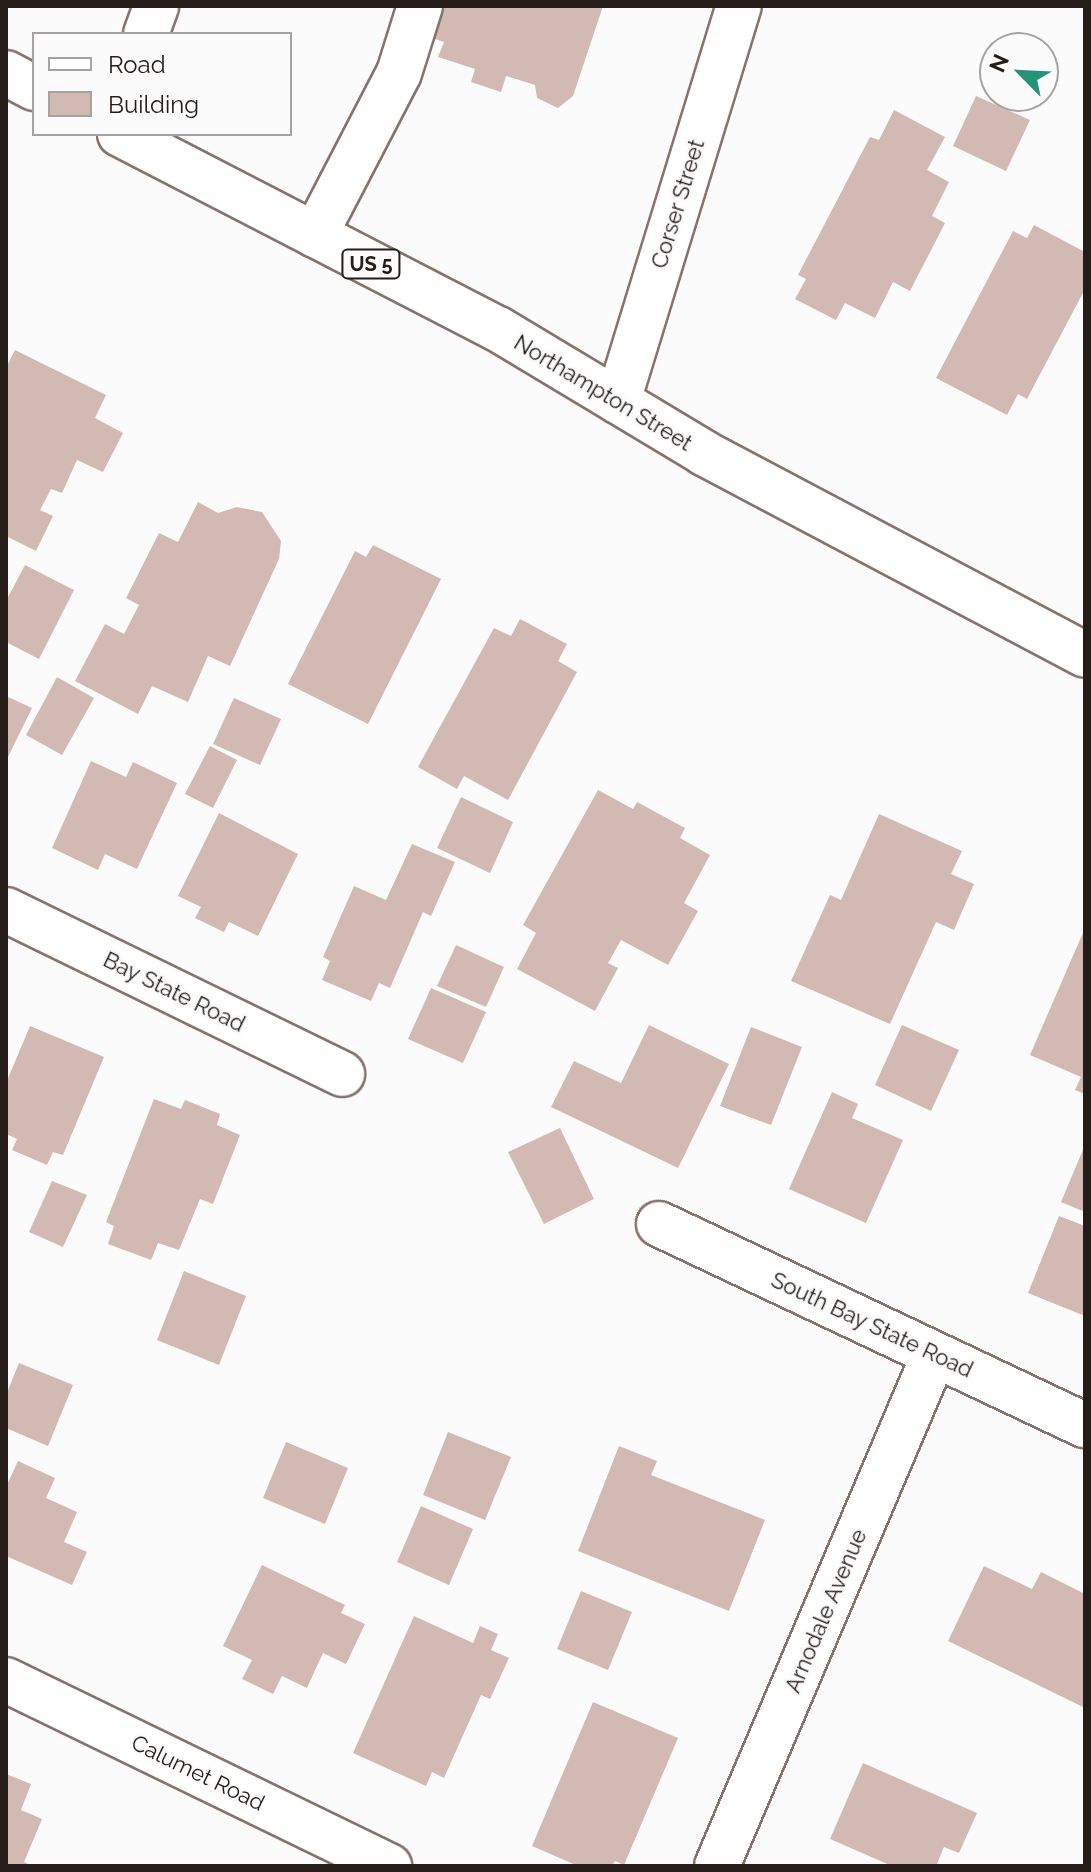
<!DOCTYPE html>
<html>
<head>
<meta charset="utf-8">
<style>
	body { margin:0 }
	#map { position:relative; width:1091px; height:1872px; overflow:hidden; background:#fbfbfb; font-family:Raleway,sans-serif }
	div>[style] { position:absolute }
	.building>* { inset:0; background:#d2b9b3 }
	.roads { filter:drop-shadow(2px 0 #88726c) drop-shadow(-2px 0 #88726c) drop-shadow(0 2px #88726c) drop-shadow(0 -2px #88726c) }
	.minor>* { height:44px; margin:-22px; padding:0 22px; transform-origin:22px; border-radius:22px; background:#fff }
	.major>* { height:44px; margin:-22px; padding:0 22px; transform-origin:22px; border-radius:22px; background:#fff }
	span { translate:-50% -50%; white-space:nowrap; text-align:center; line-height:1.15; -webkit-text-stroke:6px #fbfbfb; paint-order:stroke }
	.shield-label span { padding:2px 6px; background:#fbfbfb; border:2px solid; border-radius:6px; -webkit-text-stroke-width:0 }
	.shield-label { font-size:20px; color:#251c19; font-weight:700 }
	.street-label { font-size:22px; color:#251c19 }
	.frame { position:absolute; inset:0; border:8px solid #251c19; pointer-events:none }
	.legend { position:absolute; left:32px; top:32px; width:260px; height:104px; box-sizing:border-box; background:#fbfbfb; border:2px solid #a5a2a1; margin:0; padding:10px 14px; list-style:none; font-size:24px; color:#251c19 }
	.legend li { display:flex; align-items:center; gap:16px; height:40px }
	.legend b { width:40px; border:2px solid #a5a2a1 }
	.north { position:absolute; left:979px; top:32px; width:80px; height:80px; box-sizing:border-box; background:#fbfbfb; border:2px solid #a5a2a1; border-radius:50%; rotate:294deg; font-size:22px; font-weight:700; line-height:32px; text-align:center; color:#251c19 }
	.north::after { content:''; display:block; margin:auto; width:28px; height:36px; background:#229477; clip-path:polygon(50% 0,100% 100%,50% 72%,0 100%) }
</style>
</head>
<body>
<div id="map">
	<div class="building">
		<div style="clip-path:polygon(402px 6px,603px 6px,573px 96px,558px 108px,537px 98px,535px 85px,506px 76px,501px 92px,471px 82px,475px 69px,438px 57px,444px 42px,396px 26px)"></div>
		<div style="clip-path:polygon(976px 96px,1030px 120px,1006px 171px,953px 146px)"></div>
		<div style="clip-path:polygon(894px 110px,945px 137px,927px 170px,949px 182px,932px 216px,945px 223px,910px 291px,893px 282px,875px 318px,845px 303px,836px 320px,795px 299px,806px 279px,798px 275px,870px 137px,879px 140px)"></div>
		<div style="clip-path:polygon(1034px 225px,1085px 252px,1085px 289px,1027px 399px,1018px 394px,1007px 415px,936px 378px,1013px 231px,1027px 238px)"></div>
		<div style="clip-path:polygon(15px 350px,106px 395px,95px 418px,123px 433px,103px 472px,77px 460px,62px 493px,51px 489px,40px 510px,53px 516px,36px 551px,6px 536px,6px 368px)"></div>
		<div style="clip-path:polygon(198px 502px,218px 513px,237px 507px,262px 512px,281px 541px,279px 559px,230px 666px,208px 656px,188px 702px,152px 686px,138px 714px,75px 681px,105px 624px,124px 634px,139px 605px,126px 598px,159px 533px,178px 542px)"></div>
		<div style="clip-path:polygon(373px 545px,441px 579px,368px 724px,288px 684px,355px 551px,366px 557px)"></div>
		<div style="clip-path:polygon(25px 565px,74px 590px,39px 659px,6px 642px,6px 601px)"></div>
		<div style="clip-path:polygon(520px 619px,567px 644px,558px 661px,577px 672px,508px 800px,464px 776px,457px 789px,418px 767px,494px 628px,511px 636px)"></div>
		<div style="clip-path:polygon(57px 677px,94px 698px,62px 755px,26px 735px)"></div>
		<div style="clip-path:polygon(6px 696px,32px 708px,6px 761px)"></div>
		<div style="clip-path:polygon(234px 698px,281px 719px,260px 765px,213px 744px)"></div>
		<div style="clip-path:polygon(210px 746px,237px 760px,213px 808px,185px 794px)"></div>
		<div style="clip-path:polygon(91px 761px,126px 777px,133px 762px,177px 783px,137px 869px,105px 854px,98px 870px,52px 848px)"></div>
		<div style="clip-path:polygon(598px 790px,633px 809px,637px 802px,685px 828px,680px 838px,710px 855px,684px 903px,698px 911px,668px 965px,621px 940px,608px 963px,618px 968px,595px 1011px,517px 969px,536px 933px,523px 925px)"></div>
		<div style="clip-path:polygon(461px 797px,513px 822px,490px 873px,437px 848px)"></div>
		<div style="clip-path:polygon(219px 813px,298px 854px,258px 936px,229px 922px,224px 932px,195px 918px,201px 907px,178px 896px)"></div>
		<div style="clip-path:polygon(879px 814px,962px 851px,951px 874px,974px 884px,954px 930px,936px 922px,890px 1024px,791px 981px,830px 895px,841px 900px)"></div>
		<div style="clip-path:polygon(412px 844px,455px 862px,431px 916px,423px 912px,390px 988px,379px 983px,371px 1001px,322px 980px,330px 961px,323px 957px,354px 886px,386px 900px)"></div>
		<div style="clip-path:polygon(1085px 928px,1085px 1094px,1075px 1090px,1081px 1077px,1030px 1055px)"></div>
		<div style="clip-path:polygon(456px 945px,504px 967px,486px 1007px,437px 986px)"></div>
		<div style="clip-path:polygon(431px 988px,486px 1012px,463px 1063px,408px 1039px)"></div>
		<div style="clip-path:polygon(649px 1025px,729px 1064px,678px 1168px,551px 1107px,574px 1061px,621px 1083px)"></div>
		<div style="clip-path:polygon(902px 1025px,959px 1050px,931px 1111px,875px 1085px)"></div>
		<div style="clip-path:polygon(30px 1026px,104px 1057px,63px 1155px,53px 1152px,47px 1165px,12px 1150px,17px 1139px,6px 1134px,6px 1083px)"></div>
		<div style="clip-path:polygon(751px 1027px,802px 1047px,771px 1125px,720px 1106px)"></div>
		<div style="clip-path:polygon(832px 1092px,858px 1104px,852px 1118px,903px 1140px,866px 1223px,789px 1189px)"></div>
		<div style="clip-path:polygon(154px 1099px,181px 1109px,185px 1100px,220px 1114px,217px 1125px,240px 1135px,213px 1204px,200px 1199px,179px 1250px,158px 1243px,151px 1260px,108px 1244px,114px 1226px,106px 1222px)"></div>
		<div style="clip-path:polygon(560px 1128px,594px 1199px,544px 1224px,508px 1152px)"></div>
		<div style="clip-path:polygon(1085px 1145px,1085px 1212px,1061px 1202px)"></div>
		<div style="clip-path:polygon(52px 1181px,87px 1195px,63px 1247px,29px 1232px)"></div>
		<div style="clip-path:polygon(1059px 1216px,1085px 1226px,1085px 1316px,1028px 1293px)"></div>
		<div style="clip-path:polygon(184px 1271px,246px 1296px,219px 1365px,157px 1340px)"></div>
		<div style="clip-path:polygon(19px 1363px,73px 1385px,48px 1446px,6px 1428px,6px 1395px)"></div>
		<div style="clip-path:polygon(448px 1432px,511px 1457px,485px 1520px,423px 1495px)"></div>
		<div style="clip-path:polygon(286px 1442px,348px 1468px,325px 1524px,263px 1498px)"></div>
		<div style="clip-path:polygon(619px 1446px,657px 1461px,651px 1475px,765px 1520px,729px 1611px,578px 1551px)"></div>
		<div style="clip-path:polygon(18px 1461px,55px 1478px,46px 1498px,77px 1512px,64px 1542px,87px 1552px,72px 1585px,6px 1556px,6px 1487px)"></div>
		<div style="clip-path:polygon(421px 1506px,473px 1529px,449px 1585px,397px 1562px)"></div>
		<div style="clip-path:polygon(262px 1565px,345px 1605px,341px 1613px,365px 1624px,346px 1664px,323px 1653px,307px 1688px,282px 1676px,273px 1694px,242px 1679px,252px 1660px,223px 1646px)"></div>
		<div style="clip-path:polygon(984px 1566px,1032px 1589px,1041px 1572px,1085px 1594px,1085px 1708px,948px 1641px)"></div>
		<div style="clip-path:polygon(581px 1591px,632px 1612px,608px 1670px,557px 1649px)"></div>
		<div style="clip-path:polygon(414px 1616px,473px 1643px,480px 1626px,498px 1634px,491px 1650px,509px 1658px,490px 1699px,481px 1695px,444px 1778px,432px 1772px,426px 1786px,353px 1753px)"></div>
		<div style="clip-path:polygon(593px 1702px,678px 1738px,624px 1865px,615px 1861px,612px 1866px,578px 1866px,532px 1846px)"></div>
		<div style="clip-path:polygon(863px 1763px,977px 1813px,959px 1853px,944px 1847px,936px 1866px,892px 1866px,830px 1839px)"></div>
		<div style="clip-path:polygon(6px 1774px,31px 1784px,21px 1810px,42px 1819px,24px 1862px,33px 1866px,6px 1866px)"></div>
	</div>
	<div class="roads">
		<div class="minor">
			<div style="left:146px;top:34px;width:30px;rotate:-70deg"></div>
			<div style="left:315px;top:235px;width:182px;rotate:-62.6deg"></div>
			<div style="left:399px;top:73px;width:70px;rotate:-72.6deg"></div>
			<div style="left:618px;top:401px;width:413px;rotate:-73deg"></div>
			<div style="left:6px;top:910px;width:374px;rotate:26deg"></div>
			<div style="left:659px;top:1224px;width:471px;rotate:25.3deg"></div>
			<div style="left:6px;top:1680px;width:426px;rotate:25.9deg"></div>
			<div style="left:717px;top:1866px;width:555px;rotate:-66.99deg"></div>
		</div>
		<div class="major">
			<div style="left:6px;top:73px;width:32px;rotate:28deg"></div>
			<div style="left:120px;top:134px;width:425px;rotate:27.3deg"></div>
			<div style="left:498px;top:329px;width:240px;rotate:31deg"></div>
			<div style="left:704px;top:453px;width:431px;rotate:27.9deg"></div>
		</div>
	</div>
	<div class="shield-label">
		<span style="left:371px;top:264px">US 5</span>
	</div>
	<div class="street-label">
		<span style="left:678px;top:204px;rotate:-73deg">Corser Street</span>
		<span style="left:603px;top:393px;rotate:31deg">Northampton Street</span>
		<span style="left:174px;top:992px;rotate:26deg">Bay State Road</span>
		<span style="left:872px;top:1325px;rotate:25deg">South Bay State Road</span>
		<span style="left:826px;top:1611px;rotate:-67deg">Arnodale Avenue</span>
		<span style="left:198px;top:1773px;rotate:26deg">Calumet Road</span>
	</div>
	<div class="frame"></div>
	<ul class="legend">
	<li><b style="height:10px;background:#fff"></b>Road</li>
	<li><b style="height:22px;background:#d2b9b3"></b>Building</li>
	</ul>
	<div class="north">N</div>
</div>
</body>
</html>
